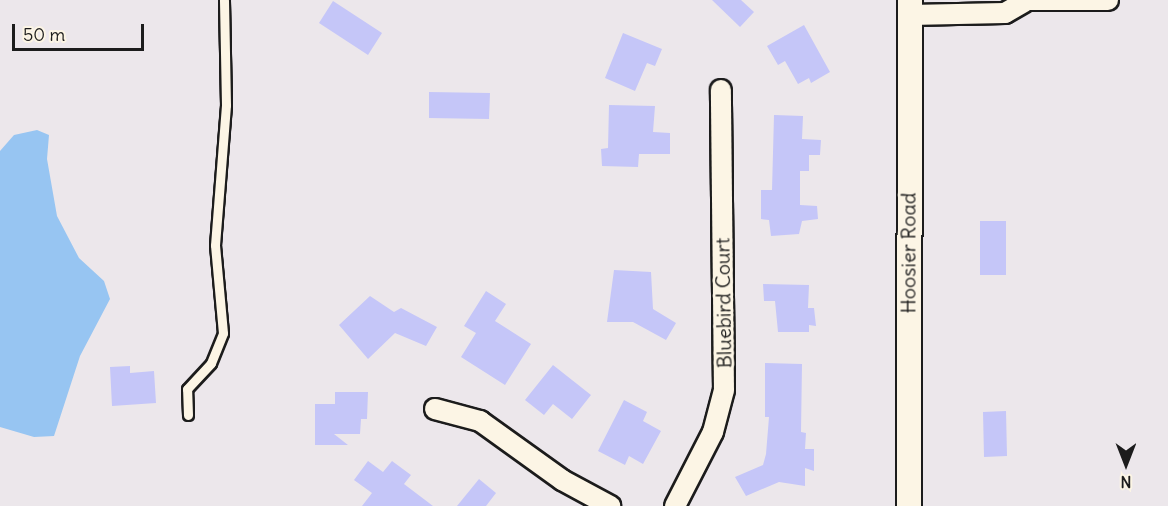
<!DOCTYPE html>
<html>
<head>
<meta charset="utf-8">
<style>
	body { margin:0 }
	#map { position:relative; width:1168px; height:506px; overflow:hidden; background:#ece7eb; font-family:Delius,sans-serif }
	div>[style] { position:absolute }
	.water>* { inset:0; background:#97c5f2 }
	.building>* { inset:0; background:#c5c6f8 }
	.roads { filter:drop-shadow(2px 0 #1c1c1c) drop-shadow(-2px 0 #1c1c1c) drop-shadow(0 2px #1c1c1c) drop-shadow(0 -2px #1c1c1c) }
	.service>* { height:9px; margin:-4.5px; padding:0 4.5px; transform-origin:4.5px; border-radius:4.5px; background:#fcf5e5 }
	.minor>* { height:20px; margin:-10px; padding:0 10px; transform-origin:10px; border-radius:10px; background:#fcf5e5 }
	.tertiary>* { height:24px; margin:-12px; padding:0 12px; transform-origin:12px; border-radius:12px; background:#fcf5e5 }
	span { translate:-50% -50%; white-space:nowrap; text-align:center; line-height:1.15; -webkit-text-stroke:5px #fcf5e5; paint-order:stroke }
	.street-label { font-size:20px; color:#1c1c1c }
	.north { position:absolute; left:1096px; top:434px; width:60px; height:60px; -webkit-text-stroke:4px #fcf5e5; paint-order:stroke; rotate:180deg; font-size:16px; font-weight:700; line-height:24px; text-align:center; color:#1c1c1c }
	.north::after { content:''; display:block; margin:auto; width:21px; height:27px; background:#1c1c1c; clip-path:polygon(50% 0,100% 100%,50% 72%,0 100%) }
	.scale { position:absolute; left:12px; top:24px; width:132px; height:27px; box-sizing:border-box; border:3px solid #1c1c1c; border-top:0; padding-left:8px; font-size:18px; line-height:21px; white-space:nowrap; color:#1c1c1c; -webkit-text-stroke:4px #fcf5e5; paint-order:stroke }
</style>
</head>
<body>
<div id="map">
	<div class="water">
		<div style="clip-path:polygon(37px 130px,49px 135px,47px 159px,57px 216px,79px 258px,104px 281px,110px 299px,80px 356px,54px 436px,34px 437px,0 427px,0 151px,14px 135px)"></div>
	</div>
	<div class="building">
		<div style="clip-path:polygon(712px 0,741px 0,754px 12px,740px 27px)"></div>
		<div style="clip-path:polygon(333px 1px,382px 33px,368px 55px,319px 23px)"></div>
		<div style="clip-path:polygon(804px 25px,830px 72px,811px 83px,809px 78px,798px 84px,785px 61px,778px 65px,767px 46px)"></div>
		<div style="clip-path:polygon(623px 33px,662px 49px,655px 66px,647px 63px,635px 91px,605px 78px)"></div>
		<div style="clip-path:polygon(429px 92px,490px 93px,489px 119px,429px 118px)"></div>
		<div style="clip-path:polygon(609px 105px,655px 106px,653px 132px,670px 133px,670px 154px,639px 154px,638px 167px,602px 166px,601px 149px,608px 148px)"></div>
		<div style="clip-path:polygon(774px 115px,803px 116px,802px 139px,821px 140px,820px 155px,809px 155px,809px 171px,800px 171px,800px 205px,817px 206px,818px 219px,802px 221px,799px 234px,771px 236px,769px 220px,761px 219px,761px 190px,772px 190px)"></div>
		<div style="clip-path:polygon(980px 221px,1006px 221px,1006px 275px,980px 275px)"></div>
		<div style="clip-path:polygon(614px 270px,651px 272px,653px 309px,676px 323px,666px 340px,633px 322px,607px 322px)"></div>
		<div style="clip-path:polygon(763px 284px,809px 285px,808px 308px,814px 308px,816px 326px,809px 325px,809px 332px,778px 332px,775px 301px,764px 301px)"></div>
		<div style="clip-path:polygon(486px 291px,506px 304px,495px 321px,531px 344px,505px 385px,461px 357px,476px 333px,464px 326px)"></div>
		<div style="clip-path:polygon(370px 296px,394px 312px,401px 308px,437px 327px,426px 346px,395px 333px,368px 359px,339px 325px)"></div>
		<div style="clip-path:polygon(765px 363px,802px 364px,801px 432px,806px 433px,805px 449px,814px 449px,814px 471px,805px 468px,805px 486px,779px 482px,746px 496px,735px 477px,763px 465px,766px 454px,769px 417px,765px 417px)"></div>
		<div style="clip-path:polygon(553px 365px,591px 395px,572px 419px,553px 404px,544px 415px,525px 400px)"></div>
		<div style="clip-path:polygon(130px 366px,130px 373px,154px 371px,156px 403px,112px 406px,110px 367px)"></div>
		<div style="clip-path:polygon(335px 392px,368px 392px,367px 419px,361px 419px,360px 434px,334px 434px,348px 445px,315px 445px,315px 404px,335px 404px)"></div>
		<div style="clip-path:polygon(624px 400px,647px 412px,643px 421px,661px 431px,643px 464px,629px 456px,625px 465px,598px 451px)"></div>
		<div style="clip-path:polygon(1006px 411px,1007px 456px,984px 457px,983px 412px)"></div>
		<div style="clip-path:polygon(368px 461px,383px 472px,392px 461px,411px 475px,404px 484px,433px 506px,362px 506px,372px 493px,354px 480px)"></div>
		<div style="clip-path:polygon(479px 479px,496px 493px,486px 506px,457px 506px)"></div>
	</div>
	<div class="roads">
		<div class="service">
			<div style="left:188px;top:415px;width:26px;rotate:-92deg"></div>
			<div style="left:187px;top:389px;width:35px;rotate:-47deg"></div>
			<div style="left:211px;top:363px;width:32px;rotate:-68deg"></div>
			<div style="left:223px;top:333px;width:88px;rotate:-95.2deg"></div>
			<div style="left:215px;top:245px;width:140px;rotate:-85.5deg"></div>
			<div style="left:226px;top:105px;width:105px;rotate:-91.1deg"></div>
		</div>
		<div class="minor">
			<div style="left:1019px;top:0;width:89px"></div>
			<div style="left:910px;top:15px;width:95px;rotate:-1.2deg"></div>
			<div style="left:1005px;top:13px;width:22px;rotate:-30deg"></div>
			<div style="left:435px;top:409px;width:47px;rotate:14.9deg"></div>
			<div style="left:480px;top:421px;width:101px;rotate:35.7deg"></div>
			<div style="left:562px;top:480px;width:55px;rotate:28.4deg"></div>
			<div style="left:675px;top:506px;width:83px;rotate:-62.8deg"></div>
			<div style="left:713px;top:432px;width:43px;rotate:-75.3deg"></div>
			<div style="left:724px;top:390px;width:300px;rotate:-90.6deg"></div>
		</div>
		<div class="tertiary">
			<div style="left:909px;top:506px;width:506px;rotate:-89.89deg"></div>
		</div>
	</div>
	<div class="street-label">
		<span style="left:908px;top:253px;rotate:-90deg">Hoosier Road</span>
		<span style="left:723px;top:303px;rotate:-91deg">Bluebird Court</span>
	</div>
	<div class="north">N</div>
	<div class="scale">50 m</div>
</div>
</body>
</html>
